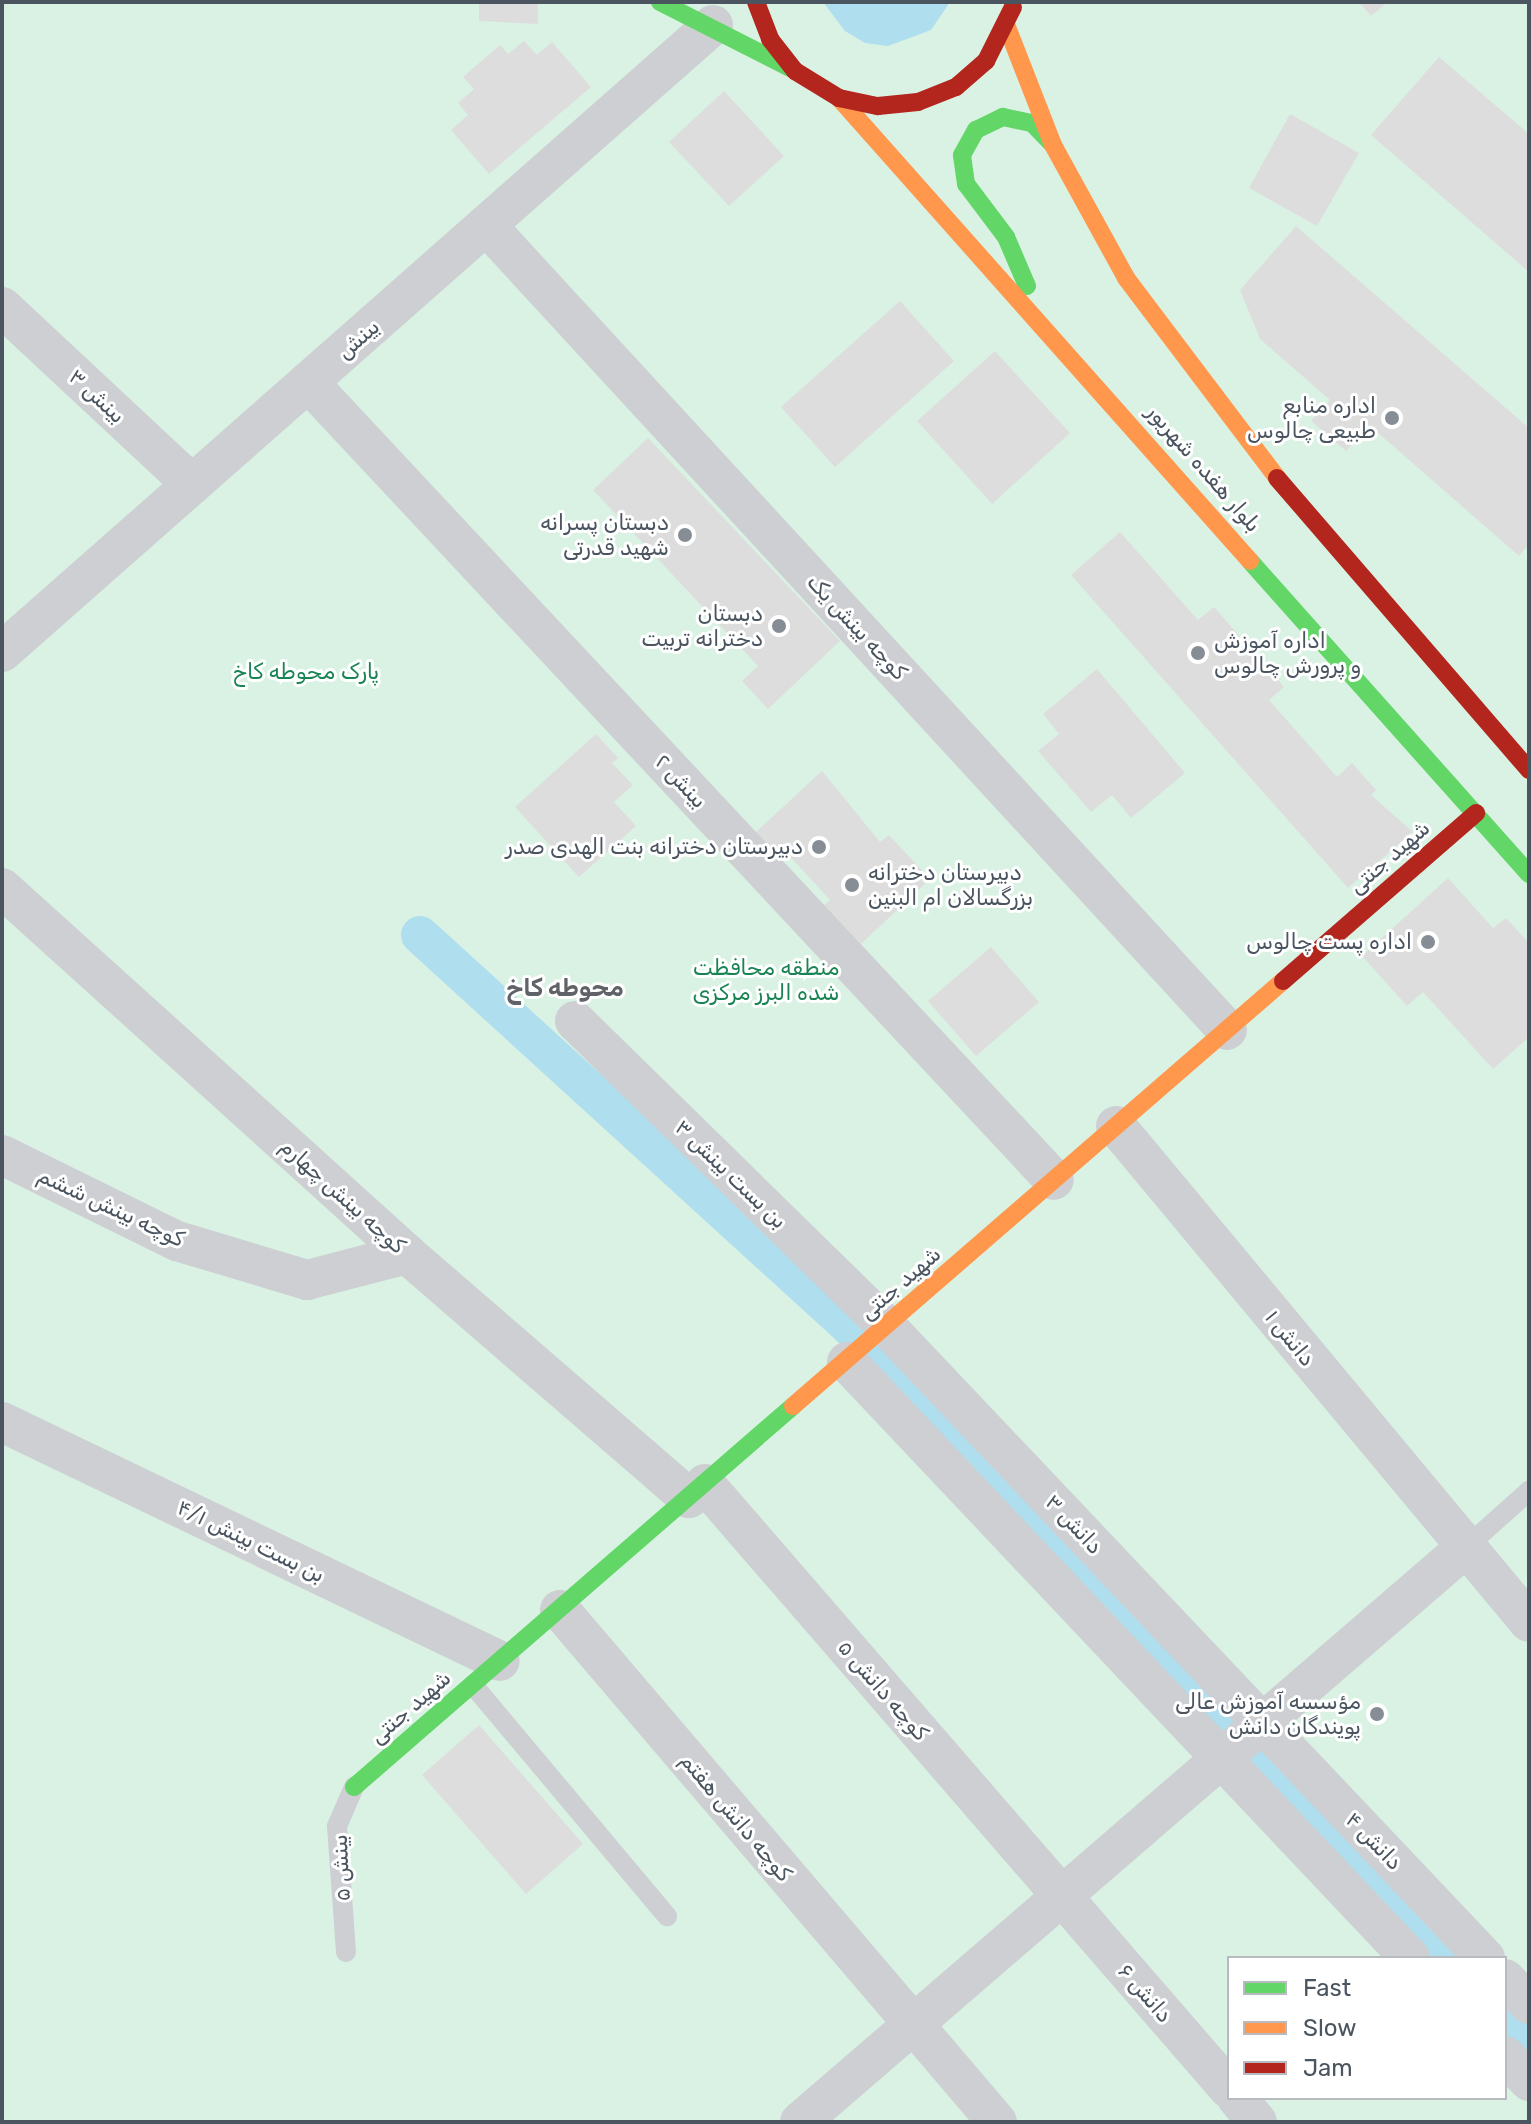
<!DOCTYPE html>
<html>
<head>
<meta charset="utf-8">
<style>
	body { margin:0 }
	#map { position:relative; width:1531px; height:2124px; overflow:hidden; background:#f4f4f4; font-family:Rubik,"Noto Naskh Arabic",sans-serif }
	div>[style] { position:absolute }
	.green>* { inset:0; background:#daf2e4 }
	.water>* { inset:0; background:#afdeee }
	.canal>* { height:38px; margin:-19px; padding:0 19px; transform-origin:19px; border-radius:19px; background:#afdeee }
	.building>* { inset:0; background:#ddddde }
	.lane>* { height:20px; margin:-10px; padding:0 10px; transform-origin:10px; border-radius:10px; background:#cdcfd2 }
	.street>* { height:40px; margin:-20px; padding:0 20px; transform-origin:20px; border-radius:20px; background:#cdcfd2 }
	.fast>* { height:18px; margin:-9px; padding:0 9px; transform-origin:9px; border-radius:9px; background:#63d668 }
	.slow>* { height:18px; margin:-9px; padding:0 9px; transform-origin:9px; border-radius:9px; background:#ff974d }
	.jam>* { height:18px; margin:-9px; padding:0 9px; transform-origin:9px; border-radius:9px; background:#b3261e }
	.dots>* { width:22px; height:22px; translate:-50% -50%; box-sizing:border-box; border:4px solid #fff; border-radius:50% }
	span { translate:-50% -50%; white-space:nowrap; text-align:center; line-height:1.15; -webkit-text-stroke:6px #fff; paint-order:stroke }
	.street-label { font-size:22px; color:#4a5560 }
	.poi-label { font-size:22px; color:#4a5560 }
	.right { translate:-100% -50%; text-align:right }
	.left { translate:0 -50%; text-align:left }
	.park-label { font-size:22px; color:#198453 }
	.neighbourhood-label { font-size:24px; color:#5f6368; font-weight:700 }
	.frame { position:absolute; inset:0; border:4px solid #4a5560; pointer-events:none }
	.legend { position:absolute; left:1227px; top:1956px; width:280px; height:144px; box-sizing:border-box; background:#fff; border:2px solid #b7bbbf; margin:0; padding:10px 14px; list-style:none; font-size:24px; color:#4a5560 }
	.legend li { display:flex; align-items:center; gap:16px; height:40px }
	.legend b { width:40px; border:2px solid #b7bbbf }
</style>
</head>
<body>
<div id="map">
	<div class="green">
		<div style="clip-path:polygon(evenodd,2px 2px,1529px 2px,1529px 2122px,2px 2122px,2px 2px,1229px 1958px,1505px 1958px,1505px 2098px,1229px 2098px,1229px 1958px)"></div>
	</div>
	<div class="water">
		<div style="clip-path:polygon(823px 2px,950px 2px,931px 30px,888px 46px,865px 43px,845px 31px)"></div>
	</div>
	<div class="canal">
		<div style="left:420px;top:935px;width:583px;rotate:42.36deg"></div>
		<div style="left:851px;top:1328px;width:863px;rotate:46.88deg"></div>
		<div style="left:1505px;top:2026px;width:35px;rotate:46deg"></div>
	</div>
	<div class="building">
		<div style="clip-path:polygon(479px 2px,538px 2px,538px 24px,479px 21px)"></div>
		<div style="clip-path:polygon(1359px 2px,1388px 2px,1371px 16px)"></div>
		<div style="clip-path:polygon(524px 41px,537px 55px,552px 42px,591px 87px,489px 174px,451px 130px,468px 115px,458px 103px,474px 89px,463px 77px,500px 45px,508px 54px)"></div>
		<div style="clip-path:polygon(1439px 57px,1529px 134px,1529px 272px,1371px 135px)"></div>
		<div style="clip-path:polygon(724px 91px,784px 156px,729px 206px,669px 142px)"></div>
		<div style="clip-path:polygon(1290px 114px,1359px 153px,1317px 226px,1249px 188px)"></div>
		<div style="clip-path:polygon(1296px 226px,1529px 428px,1529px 544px,1519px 556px,1369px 425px,1346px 451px,1311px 421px,1330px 400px,1260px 339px,1240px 290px)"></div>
		<div style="clip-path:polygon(900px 301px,954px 361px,835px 467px,781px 407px)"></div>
		<div style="clip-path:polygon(995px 351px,1070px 433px,992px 504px,917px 421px)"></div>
		<div style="clip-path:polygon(648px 438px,840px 641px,768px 709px,742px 681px,758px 666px,593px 490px)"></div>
		<div style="clip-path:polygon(1120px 532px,1198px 620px,1214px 607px,1284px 687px,1269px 700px,1337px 777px,1352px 763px,1376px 790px,1371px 795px,1413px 832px,1348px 888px,1071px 575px)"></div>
		<div style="clip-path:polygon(1097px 669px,1185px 773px,1131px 818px,1112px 795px,1091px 812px,1038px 751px,1059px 734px,1043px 714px)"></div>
		<div style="clip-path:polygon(596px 734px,618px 758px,612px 763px,633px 785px,614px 802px,636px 826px,579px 877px,515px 807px)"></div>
		<div style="clip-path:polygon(822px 771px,880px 842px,889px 835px,930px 879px,861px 944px,824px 905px,830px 900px,783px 849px,775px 857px,754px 834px)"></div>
		<div style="clip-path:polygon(1448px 878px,1493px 928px,1506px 918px,1529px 943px,1529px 1037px,1493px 1069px,1423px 992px,1407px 1006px,1362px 956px)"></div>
		<div style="clip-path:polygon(991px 947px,1039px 1002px,976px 1056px,928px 1001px)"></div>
		<div style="clip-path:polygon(479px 1725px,583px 1844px,526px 1894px,422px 1775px)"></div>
	</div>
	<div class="lane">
		<div style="left:1465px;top:1548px;width:86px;rotate:-41.7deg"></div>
		<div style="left:473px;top:1685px;width:302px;rotate:50deg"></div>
		<div style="left:346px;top:1952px;width:126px;rotate:-94.1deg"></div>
		<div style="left:337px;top:1826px;width:43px;rotate:-66.4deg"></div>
	</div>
	<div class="street">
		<div style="left:486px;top:225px;width:1094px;rotate:47.37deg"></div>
		<div style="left:2px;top:307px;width:260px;rotate:43deg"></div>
		<div style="left:308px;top:382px;width:1092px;rotate:46.93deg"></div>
		<div style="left:2px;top:652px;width:948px;rotate:-41.41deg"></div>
		<div style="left:2px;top:888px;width:546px;rotate:42.1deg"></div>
		<div style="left:407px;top:1254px;width:373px;rotate:40.9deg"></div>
		<div style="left:575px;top:1021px;width:436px;rotate:44.4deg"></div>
		<div style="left:886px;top:1326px;width:871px;rotate:46.54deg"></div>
		<div style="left:1116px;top:1126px;width:645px;rotate:50.22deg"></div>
		<div style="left:2px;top:1155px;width:195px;rotate:26.2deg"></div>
		<div style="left:177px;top:1241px;width:136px;rotate:16.7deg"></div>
		<div style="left:307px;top:1280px;width:103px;rotate:-14.6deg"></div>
		<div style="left:847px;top:1362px;width:820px;rotate:46.63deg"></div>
		<div style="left:2px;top:1422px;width:552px;rotate:25.64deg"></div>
		<div style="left:705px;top:1484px;width:800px;rotate:49.1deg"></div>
		<div style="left:560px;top:1610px;width:673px;rotate:49.52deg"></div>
		<div style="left:1505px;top:1979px;width:35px;rotate:46deg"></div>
		<div style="left:1505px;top:2056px;width:35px;rotate:46deg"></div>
		<div style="left:1237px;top:2098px;width:31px;rotate:50deg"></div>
		<div style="left:800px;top:2122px;width:878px;rotate:-40.8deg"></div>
	</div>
	<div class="fast">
		<div style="left:660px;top:2px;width:146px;rotate:26.9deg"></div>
		<div style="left:1027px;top:286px;width:53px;rotate:-113.2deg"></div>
		<div style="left:1006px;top:237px;width:66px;rotate:-127deg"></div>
		<div style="left:966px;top:184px;width:29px;rotate:-98deg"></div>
		<div style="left:962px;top:155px;width:29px;rotate:-61deg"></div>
		<div style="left:976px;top:130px;width:30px;rotate:-26deg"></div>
		<div style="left:1003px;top:117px;width:30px;rotate:12deg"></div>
		<div style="left:1032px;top:123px;width:30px;rotate:46deg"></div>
		<div style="left:1250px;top:561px;width:419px;rotate:48.3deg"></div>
		<div style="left:354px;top:1787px;width:581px;rotate:-40.95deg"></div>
	</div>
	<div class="slow">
		<div style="left:1007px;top:27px;width:127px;rotate:68.7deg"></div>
		<div style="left:1053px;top:145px;width:152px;rotate:61.2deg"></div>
		<div style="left:1126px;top:278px;width:251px;rotate:52.9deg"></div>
		<div style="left:839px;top:98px;width:619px;rotate:48.4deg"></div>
		<div style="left:793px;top:1406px;width:649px;rotate:-40.94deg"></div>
	</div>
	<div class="jam">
		<div style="left:756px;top:2px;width:40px;rotate:69deg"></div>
		<div style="left:770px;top:39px;width:41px;rotate:52deg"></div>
		<div style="left:795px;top:71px;width:52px;rotate:31.5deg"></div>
		<div style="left:839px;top:98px;width:40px;rotate:12deg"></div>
		<div style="left:878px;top:106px;width:40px;rotate:-5.7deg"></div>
		<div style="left:918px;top:102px;width:41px;rotate:-21.5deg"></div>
		<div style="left:956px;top:87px;width:40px;rotate:-41deg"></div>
		<div style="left:986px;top:61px;width:60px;rotate:-63.4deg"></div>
		<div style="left:1277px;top:478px;width:386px;rotate:49.2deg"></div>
		<div style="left:1283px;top:981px;width:256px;rotate:-41deg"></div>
	</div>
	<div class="dots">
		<div style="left:1392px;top:418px;background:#868d94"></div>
		<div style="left:685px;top:535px;background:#868d94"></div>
		<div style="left:779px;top:626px;background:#868d94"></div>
		<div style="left:1198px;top:653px;background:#868d94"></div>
		<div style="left:819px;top:847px;background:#868d94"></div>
		<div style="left:852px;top:885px;background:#868d94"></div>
		<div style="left:1428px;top:942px;background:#868d94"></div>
		<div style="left:1377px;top:1714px;background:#868d94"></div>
	</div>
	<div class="street-label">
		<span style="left:358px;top:339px;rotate:-41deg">بینش</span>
		<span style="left:97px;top:396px;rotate:43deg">بینش ۳</span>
		<span style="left:1204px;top:468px;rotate:49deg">بلوار هفده شهریور</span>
		<span style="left:857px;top:627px;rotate:47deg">کوچه بینش یک</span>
		<span style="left:681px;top:781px;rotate:47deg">بینش ۲</span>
		<span style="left:1389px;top:857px;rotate:-41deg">شهید جنتی</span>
		<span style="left:731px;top:1174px;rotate:44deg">بن بست بینش ۳</span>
		<span style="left:343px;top:1196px;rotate:42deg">کوچه بینش چهارم</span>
		<span style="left:111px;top:1207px;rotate:25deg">کوچه بینش ششم</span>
		<span style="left:900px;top:1283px;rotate:-41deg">شهید جنتی</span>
		<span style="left:1290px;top:1338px;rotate:51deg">دانش ۱</span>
		<span style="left:1074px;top:1524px;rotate:47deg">دانش ۳</span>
		<span style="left:251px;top:1541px;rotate:26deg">بن بست بینش ۴/۱</span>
		<span style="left:883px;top:1690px;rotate:49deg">کوچه دانش ۵</span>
		<span style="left:410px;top:1707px;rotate:-41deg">شهید جنتی</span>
		<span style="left:736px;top:1817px;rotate:50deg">کوچه دانش هفتم</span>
		<span style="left:1374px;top:1841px;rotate:46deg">دانش ۴</span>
		<span style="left:341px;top:1868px;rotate:-93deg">بینش ۵</span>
		<span style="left:1145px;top:1993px;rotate:49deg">دانش ۶</span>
	</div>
	<div class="poi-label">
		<span class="right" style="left:1376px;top:418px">اداره منابع<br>طبیعی چالوس</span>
		<span class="right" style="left:669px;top:535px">دبستان پسرانه<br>شهید قدرتی</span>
		<span class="right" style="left:763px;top:626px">دبستان<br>دخترانه تربیت</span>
		<span class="left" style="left:1214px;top:653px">اداره آموزش<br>و پرورش چالوس</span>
		<span class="right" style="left:803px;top:847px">دبیرستان دخترانه بنت الهدی صدر</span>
		<span class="left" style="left:868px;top:885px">دبیرستان دخترانه<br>بزرگسالان ام البنین</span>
		<span class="right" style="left:1412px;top:942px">اداره پست چالوس</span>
		<span class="right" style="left:1361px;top:1714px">مؤسسه آموزش عالی<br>پویندگان دانش</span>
	</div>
	<div class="park-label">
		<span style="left:306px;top:672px">پارک محوطه کاخ</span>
		<span style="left:766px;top:980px">منطقه محافظت<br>شده البرز مرکزی</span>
	</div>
	<div class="neighbourhood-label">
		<span style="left:565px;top:989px">محوطه کاخ</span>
	</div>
	<div class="frame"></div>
	<ul class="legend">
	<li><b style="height:10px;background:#63d668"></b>Fast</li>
	<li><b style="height:10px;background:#ff974d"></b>Slow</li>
	<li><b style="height:10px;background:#b3261e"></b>Jam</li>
	</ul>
</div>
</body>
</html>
